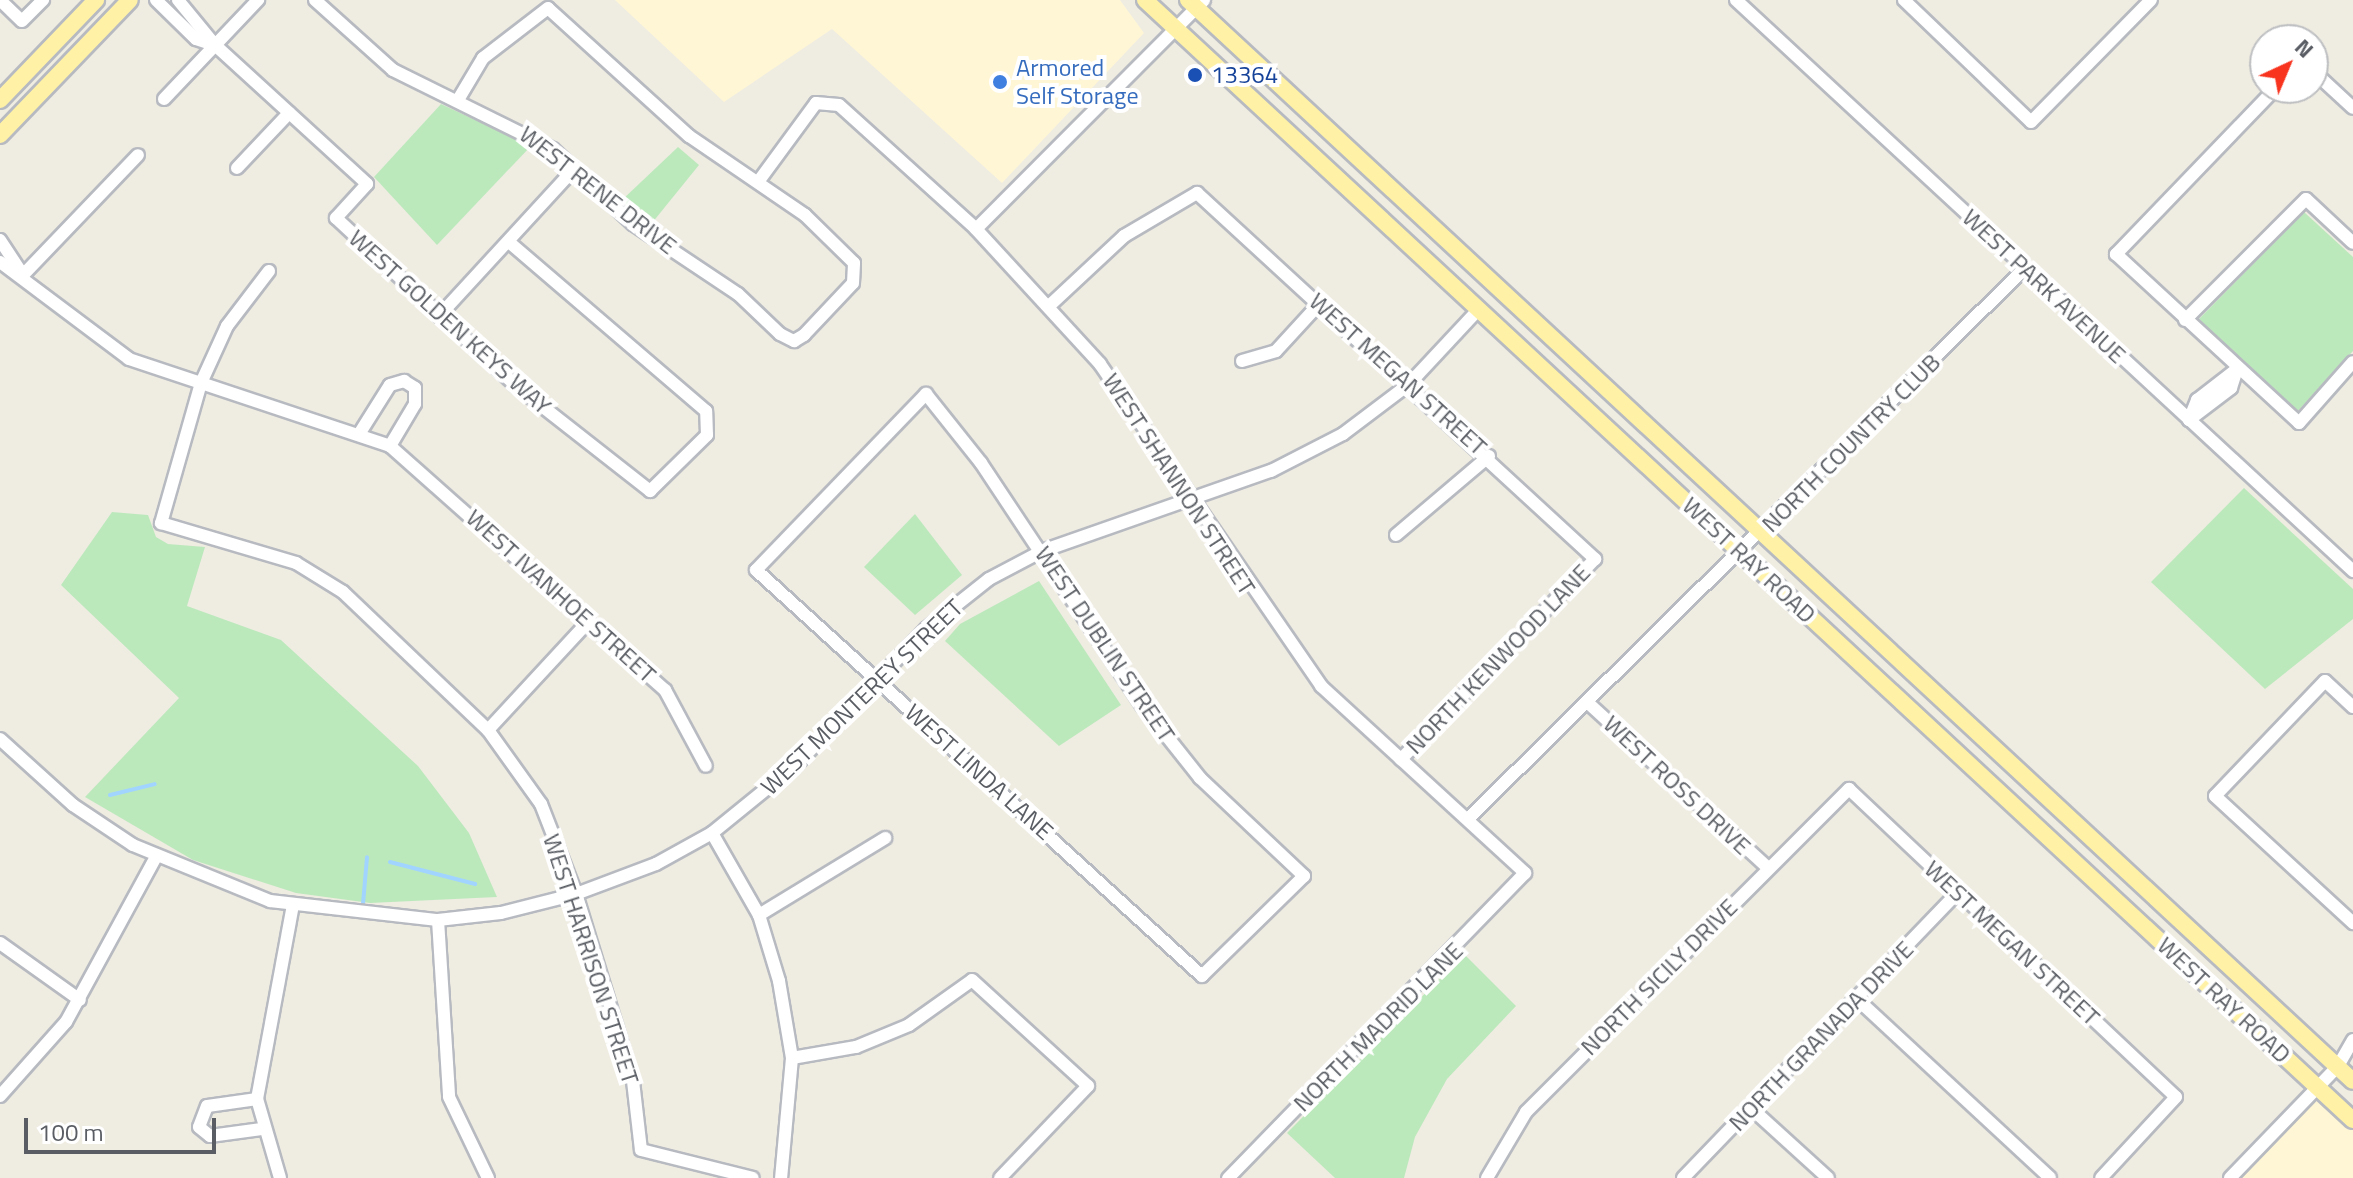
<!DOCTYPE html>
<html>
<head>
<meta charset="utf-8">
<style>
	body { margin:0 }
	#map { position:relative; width:2353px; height:1178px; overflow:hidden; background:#efece2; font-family:"Titillium Web",sans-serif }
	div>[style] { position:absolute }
	.commercial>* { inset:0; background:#fff6d6 }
	.green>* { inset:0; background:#bce9bc }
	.stream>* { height:4px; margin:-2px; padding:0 2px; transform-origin:2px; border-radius:2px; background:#a1d4ff }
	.roads { filter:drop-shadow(2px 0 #b7bac0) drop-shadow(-2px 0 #b7bac0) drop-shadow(0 2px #b7bac0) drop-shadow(0 -2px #b7bac0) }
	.minor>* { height:12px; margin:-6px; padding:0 6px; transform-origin:6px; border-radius:6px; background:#fff }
	.major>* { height:16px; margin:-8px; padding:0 8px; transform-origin:8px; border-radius:8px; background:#fff2a6 }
	.dots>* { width:22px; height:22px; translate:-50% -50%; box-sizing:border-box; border:4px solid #fff; border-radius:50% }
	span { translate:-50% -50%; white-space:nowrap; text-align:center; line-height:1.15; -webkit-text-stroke:8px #fff; paint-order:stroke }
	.shop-label { font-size:24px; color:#366cbe }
	.left { translate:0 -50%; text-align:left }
	.transit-label { font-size:24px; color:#164399 }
	.street-label { font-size:24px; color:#5a5e64 }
	.north { position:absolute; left:2249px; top:24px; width:80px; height:80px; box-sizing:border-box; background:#fff; border:2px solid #bdbfc1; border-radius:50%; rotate:44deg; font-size:22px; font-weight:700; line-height:32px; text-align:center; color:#5a5e64 }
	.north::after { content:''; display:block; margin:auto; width:28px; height:36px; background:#f8331e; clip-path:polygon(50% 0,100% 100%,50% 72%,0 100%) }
	.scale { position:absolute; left:24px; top:1118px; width:192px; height:36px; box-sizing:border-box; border:4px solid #5a5e64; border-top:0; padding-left:10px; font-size:24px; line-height:28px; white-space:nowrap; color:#5a5e64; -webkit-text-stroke:6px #fff; paint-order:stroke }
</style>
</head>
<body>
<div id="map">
	<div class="commercial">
		<div style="clip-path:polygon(615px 0,1120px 0,1144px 33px,1002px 183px,832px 29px,724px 102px)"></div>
		<div style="clip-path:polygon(2318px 1087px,2353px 1120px,2353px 1178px,2230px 1178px)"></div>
	</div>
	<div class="green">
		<div style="clip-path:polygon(441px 104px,531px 146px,437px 245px,374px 177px)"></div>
		<div style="clip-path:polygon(678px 147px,699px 165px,652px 223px,622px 200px)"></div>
		<div style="clip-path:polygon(2304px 212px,2353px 257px,2353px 351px,2296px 413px,2199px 319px)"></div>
		<div style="clip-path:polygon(2244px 488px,2353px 589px,2353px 619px,2265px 689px,2151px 582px)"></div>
		<div style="clip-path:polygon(112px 512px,148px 515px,156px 537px,168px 544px,205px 547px,187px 606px,281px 640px,418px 766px,469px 833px,497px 897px,370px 903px,296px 893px,193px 860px,85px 797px,179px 698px,61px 585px)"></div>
		<div style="clip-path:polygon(915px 514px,962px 575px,915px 615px,864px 567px)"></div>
		<div style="clip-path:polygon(1039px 581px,1121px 705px,1059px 746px,945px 641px,960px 624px)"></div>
		<div style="clip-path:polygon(1464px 954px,1516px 1006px,1447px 1079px,1415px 1137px,1404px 1178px,1335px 1178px,1287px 1133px)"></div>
	</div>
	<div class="stream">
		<div style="left:110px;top:795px;width:46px;rotate:-13.7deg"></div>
		<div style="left:390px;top:862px;width:88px;rotate:14.5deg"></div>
		<div style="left:363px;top:904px;width:47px;rotate:-85.1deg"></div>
	</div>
	<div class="roads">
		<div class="minor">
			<div style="left:0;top:0;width:30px;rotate:44deg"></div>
			<div style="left:22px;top:21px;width:30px;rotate:-45deg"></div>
			<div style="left:156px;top:0;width:56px;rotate:44.3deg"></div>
			<div style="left:196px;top:39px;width:20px;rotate:18deg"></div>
			<div style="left:178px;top:0;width:58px;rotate:50.6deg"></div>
			<div style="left:215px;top:45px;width:206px;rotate:42.4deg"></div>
			<div style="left:367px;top:184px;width:46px;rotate:132.4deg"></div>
			<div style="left:336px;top:218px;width:245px;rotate:43deg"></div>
			<div style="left:515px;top:385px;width:172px;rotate:38.1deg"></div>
			<div style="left:650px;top:491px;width:80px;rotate:-44.5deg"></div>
			<div style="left:707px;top:435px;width:24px;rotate:-92deg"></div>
			<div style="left:706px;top:411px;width:260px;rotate:-139.4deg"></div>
			<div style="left:315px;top:0;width:105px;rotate:41.9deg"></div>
			<div style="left:393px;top:70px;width:178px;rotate:26.3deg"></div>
			<div style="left:553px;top:149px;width:110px;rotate:43.2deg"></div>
			<div style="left:633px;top:224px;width:126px;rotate:33.7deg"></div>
			<div style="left:738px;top:294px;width:58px;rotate:43.6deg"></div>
			<div style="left:780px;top:334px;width:16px;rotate:27deg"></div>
			<div style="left:794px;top:341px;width:12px;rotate:-31deg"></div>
			<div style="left:804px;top:335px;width:71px;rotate:-46.7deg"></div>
			<div style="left:853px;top:283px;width:20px;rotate:-87deg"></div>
			<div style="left:854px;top:263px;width:69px;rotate:-135.6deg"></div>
			<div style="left:805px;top:215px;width:140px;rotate:-145.7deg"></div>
			<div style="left:689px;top:136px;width:190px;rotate:-137.8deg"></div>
			<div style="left:548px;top:8px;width:82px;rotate:142.4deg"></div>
			<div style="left:483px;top:58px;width:49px;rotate:120.8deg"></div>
			<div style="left:1736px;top:0;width:841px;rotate:42.78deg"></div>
			<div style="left:1904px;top:0;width:176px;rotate:43.8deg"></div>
			<div style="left:2031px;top:122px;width:171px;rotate:-45.5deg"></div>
			<div style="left:2313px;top:71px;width:54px;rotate:42.8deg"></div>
			<div style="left:2276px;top:88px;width:231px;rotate:133.9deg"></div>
			<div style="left:2116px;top:254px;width:249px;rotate:42.7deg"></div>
			<div style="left:2299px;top:423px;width:81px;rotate:-48.5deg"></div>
			<div style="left:164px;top:99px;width:137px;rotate:-46.5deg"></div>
			<div style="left:237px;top:168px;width:76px;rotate:-46.6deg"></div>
			<div style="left:758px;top:182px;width:98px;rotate:-53.7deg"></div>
			<div style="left:816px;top:103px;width:23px;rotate:5deg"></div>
			<div style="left:839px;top:105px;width:185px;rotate:42.1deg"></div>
			<div style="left:976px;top:229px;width:183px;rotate:47.4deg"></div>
			<div style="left:1100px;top:364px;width:391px;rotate:55.5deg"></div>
			<div style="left:1321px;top:686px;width:277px;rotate:42.5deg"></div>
			<div style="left:1525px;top:873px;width:426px;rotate:134.2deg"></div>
			<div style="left:976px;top:229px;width:323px;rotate:-45.1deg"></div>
			<div style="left:0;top:240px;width:42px;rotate:56.7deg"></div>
			<div style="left:0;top:262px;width:161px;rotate:36.9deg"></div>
			<div style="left:129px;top:359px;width:275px;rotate:18.4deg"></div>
			<div style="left:390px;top:446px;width:368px;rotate:41.6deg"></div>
			<div style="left:665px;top:690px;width:86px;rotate:61.7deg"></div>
			<div style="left:269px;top:271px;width:69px;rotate:127.4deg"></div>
			<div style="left:227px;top:326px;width:63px;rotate:114.5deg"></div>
			<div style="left:201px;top:383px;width:146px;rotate:105.9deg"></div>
			<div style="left:161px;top:523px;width:141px;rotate:16.5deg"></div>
			<div style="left:296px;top:563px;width:55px;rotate:31.7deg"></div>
			<div style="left:343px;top:592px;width:200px;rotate:43.6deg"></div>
			<div style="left:488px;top:730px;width:91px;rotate:54.4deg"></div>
			<div style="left:541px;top:804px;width:97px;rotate:68.7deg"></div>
			<div style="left:576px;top:894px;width:195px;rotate:73deg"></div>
			<div style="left:633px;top:1081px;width:69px;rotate:83.4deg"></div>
			<div style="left:641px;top:1150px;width:115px;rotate:14deg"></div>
			<div style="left:23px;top:275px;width:166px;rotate:-46.2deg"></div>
			<div style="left:1049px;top:306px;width:103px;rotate:-43deg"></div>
			<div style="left:1124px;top:236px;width:85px;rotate:-30.5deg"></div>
			<div style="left:1197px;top:193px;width:541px;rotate:42.6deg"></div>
			<div style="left:1595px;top:559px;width:279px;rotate:134.1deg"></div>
			<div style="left:439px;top:316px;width:200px;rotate:-47.4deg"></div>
			<div style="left:2185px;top:320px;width:171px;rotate:-45deg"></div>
			<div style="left:2306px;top:199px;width:64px;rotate:43.1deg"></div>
			<div style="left:1242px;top:361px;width:35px;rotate:-16deg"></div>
			<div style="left:1276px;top:351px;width:65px;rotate:-47.5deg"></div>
			<div style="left:926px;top:394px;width:88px;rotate:51.4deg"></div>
			<div style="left:981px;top:463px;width:291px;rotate:56.4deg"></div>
			<div style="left:1142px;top:705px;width:93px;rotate:51.5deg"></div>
			<div style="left:1200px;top:778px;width:143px;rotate:43.3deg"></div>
			<div style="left:1304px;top:876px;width:143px;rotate:135.6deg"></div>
			<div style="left:1202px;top:976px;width:603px;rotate:-137.69deg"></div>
			<div style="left:756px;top:570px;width:245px;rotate:-46deg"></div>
			<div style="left:2189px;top:420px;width:53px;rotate:-37.3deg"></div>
			<div style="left:2231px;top:388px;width:20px;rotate:-72deg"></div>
			<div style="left:2189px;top:420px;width:22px;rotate:-68deg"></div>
			<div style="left:2197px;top:400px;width:51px;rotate:-37.8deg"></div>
			<div style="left:361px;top:431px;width:54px;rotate:-57.8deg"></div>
			<div style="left:390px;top:385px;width:15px;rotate:-16deg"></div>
			<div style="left:404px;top:381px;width:13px;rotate:32deg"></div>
			<div style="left:415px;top:388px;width:16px;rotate:90deg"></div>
			<div style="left:415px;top:404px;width:49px;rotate:120.8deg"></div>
			<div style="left:1396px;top:535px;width:122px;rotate:-40.3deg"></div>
			<div style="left:1587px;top:702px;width:246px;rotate:42.5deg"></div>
			<div style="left:2353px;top:707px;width:38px;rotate:-137deg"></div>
			<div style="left:2325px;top:681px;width:159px;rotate:133.7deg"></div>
			<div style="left:2215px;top:796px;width:188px;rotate:42.6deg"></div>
			<div style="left:488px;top:730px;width:147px;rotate:-47.2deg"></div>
			<div style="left:0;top:739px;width:98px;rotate:42.1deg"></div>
			<div style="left:73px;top:805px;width:72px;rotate:33.7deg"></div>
			<div style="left:133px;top:845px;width:148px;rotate:22.2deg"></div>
			<div style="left:270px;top:901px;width:169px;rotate:6.5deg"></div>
			<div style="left:438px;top:920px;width:63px;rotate:-6.3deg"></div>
			<div style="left:501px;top:913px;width:77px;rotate:-14.2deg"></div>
			<div style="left:576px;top:894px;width:85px;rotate:-20.6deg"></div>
			<div style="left:656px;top:864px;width:64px;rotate:-29deg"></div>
			<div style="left:712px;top:833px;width:109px;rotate:-39.1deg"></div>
			<div style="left:797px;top:764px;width:187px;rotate:-46.3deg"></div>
			<div style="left:926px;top:629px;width:80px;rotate:-38.4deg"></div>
			<div style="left:989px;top:579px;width:60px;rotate:-27.8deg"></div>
			<div style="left:1042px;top:551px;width:243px;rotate:-19.3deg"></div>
			<div style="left:1271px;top:471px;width:81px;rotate:-27.2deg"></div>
			<div style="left:1343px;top:434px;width:83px;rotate:-37.1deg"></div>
			<div style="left:1409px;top:384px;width:101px;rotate:-47deg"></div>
			<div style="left:1470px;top:817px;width:781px;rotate:-44.69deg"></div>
			<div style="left:712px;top:833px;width:95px;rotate:60.2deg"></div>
			<div style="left:759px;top:915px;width:69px;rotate:73.1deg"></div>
			<div style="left:779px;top:981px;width:78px;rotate:80.4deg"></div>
			<div style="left:792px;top:1058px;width:121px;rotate:95.2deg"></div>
			<div style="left:759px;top:915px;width:148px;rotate:-31.4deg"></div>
			<div style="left:438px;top:920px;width:177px;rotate:86.4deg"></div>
			<div style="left:449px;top:1097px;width:90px;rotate:64.3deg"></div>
			<div style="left:0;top:943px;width:98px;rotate:35.5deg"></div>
			<div style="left:1857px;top:999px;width:263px;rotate:42.8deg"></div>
			<div style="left:792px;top:1058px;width:65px;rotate:-9.8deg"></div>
			<div style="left:856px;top:1047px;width:57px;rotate:-22.5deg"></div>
			<div style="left:909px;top:1025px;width:77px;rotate:-35.5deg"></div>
			<div style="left:972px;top:980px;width:157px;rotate:42.4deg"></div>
			<div style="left:1088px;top:1086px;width:127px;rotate:133.7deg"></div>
			<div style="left:0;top:1096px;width:99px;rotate:-48.3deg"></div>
			<div style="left:66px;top:1022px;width:188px;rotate:-61.4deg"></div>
			<div style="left:257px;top:1099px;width:50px;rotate:172deg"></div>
			<div style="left:207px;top:1106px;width:22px;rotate:111deg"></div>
			<div style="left:199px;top:1127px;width:14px;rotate:39deg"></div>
			<div style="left:210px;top:1136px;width:52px;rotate:-7.7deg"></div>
			<div style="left:1751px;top:1108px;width:104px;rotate:42.3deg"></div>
			<div style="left:280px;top:1178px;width:82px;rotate:-106.2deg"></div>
			<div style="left:257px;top:1099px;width:197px;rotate:-79.5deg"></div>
			<div style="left:1487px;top:1178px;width:77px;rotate:-59.4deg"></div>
			<div style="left:1526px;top:1112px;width:457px;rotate:-45deg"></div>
			<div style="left:1849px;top:789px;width:449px;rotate:43.3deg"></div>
			<div style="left:2176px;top:1097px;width:110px;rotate:132.8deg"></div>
			<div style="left:1683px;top:1178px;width:397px;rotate:-46.1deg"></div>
			<div style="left:2230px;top:1178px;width:156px;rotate:-46deg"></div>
			<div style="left:2338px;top:1066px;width:30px;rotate:-60deg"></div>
		</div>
		<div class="major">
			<div style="left:1145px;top:0;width:1647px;rotate:42.84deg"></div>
			<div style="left:1188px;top:0;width:1589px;rotate:42.86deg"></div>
			<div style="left:0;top:100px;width:139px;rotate:-46.2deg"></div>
			<div style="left:0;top:135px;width:187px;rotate:-46.1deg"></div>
		</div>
	</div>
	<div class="dots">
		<div style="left:1195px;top:75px;background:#1a4fb4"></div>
		<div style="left:1000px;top:82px;background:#3f7fe0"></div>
	</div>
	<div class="shop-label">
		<span class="left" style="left:1016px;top:82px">Armored<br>Self Storage</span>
	</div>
	<div class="transit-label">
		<span class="left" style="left:1211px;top:75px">13364</span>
	</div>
	<div class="street-label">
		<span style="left:598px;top:190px;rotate:38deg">WEST RENE DRIVE</span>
		<span style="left:2044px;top:286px;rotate:43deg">WEST PARK AVENUE</span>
		<span style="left:450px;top:322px;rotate:42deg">WEST GOLDEN KEYS WAY</span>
		<span style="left:1398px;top:374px;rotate:42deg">WEST MEGAN STREET</span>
		<span style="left:1851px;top:443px;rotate:-45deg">NORTH COUNTRY CLUB</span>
		<span style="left:1179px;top:484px;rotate:57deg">WEST SHANNON STREET</span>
		<span style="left:1749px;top:560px;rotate:43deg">WEST RAY ROAD</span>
		<span style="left:561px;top:596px;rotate:42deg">WEST IVANHOE STREET</span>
		<span style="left:1105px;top:644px;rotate:56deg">WEST DUBLIN STREET</span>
		<span style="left:1498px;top:659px;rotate:-46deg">NORTH KENWOOD LANE</span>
		<span style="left:862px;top:697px;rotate:-44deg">WEST MONTEREY STREET</span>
		<span style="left:979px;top:772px;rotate:42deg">WEST LINDA LANE</span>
		<span style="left:1677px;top:785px;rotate:43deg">WEST ROSS DRIVE</span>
		<span style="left:2012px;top:943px;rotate:43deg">WEST MEGAN STREET</span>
		<span style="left:591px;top:959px;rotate:72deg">WEST HARRISON STREET</span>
		<span style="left:1659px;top:977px;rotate:-45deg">NORTH SICILY DRIVE</span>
		<span style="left:2224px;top:1000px;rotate:43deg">WEST RAY ROAD</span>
		<span style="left:1378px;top:1027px;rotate:-45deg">NORTH MADRID LANE</span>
		<span style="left:1821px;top:1036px;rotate:-46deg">NORTH GRANADA DRIVE</span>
	</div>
	<div class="north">N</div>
	<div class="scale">100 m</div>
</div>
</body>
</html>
